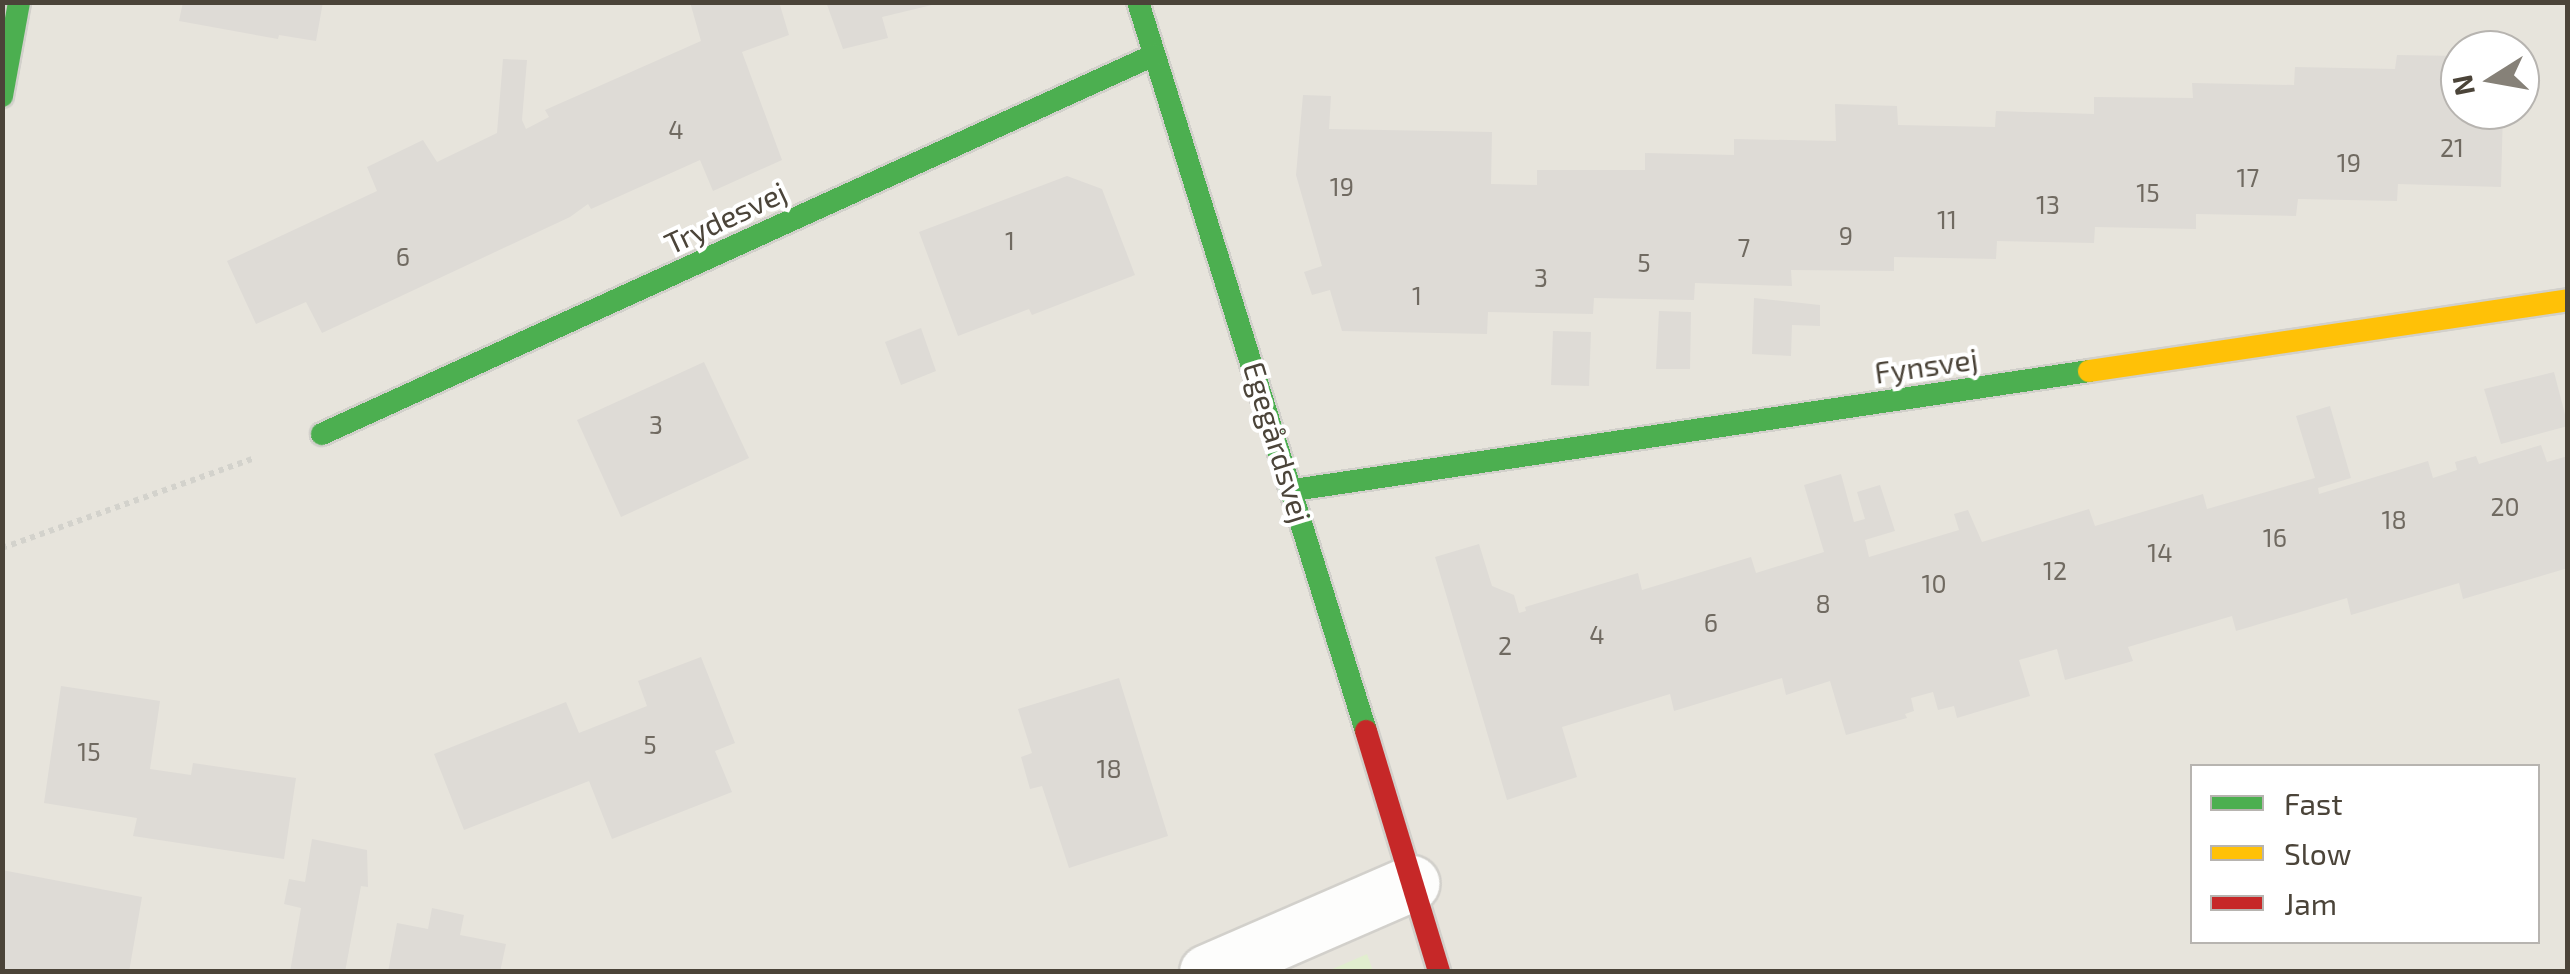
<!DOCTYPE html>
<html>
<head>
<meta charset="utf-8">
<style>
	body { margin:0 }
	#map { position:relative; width:2570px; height:974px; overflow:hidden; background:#f4f2ee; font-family:"Exo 2",sans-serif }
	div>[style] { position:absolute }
	.residential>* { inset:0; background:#e7e4dc }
	.green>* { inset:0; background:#e1eecf }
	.building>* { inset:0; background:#dedbd6 }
	.path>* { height:6px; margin-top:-3px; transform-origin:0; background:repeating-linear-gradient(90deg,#d3d2cc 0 5px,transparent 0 10px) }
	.roads { filter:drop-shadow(2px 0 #d2d0cb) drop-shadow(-2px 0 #d2d0cb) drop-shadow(0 2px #d2d0cb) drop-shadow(0 -2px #d2d0cb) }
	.street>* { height:55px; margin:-27.5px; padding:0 27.5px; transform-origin:27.5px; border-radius:27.5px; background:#fdfdfc }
	.fast>* { height:22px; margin:-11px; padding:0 11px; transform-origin:11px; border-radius:11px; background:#4caf50 }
	.slow>* { height:22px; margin:-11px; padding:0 11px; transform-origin:11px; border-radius:11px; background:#ffc107 }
	.jam>* { height:22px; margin:-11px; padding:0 11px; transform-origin:11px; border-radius:11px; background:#c62828 }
	span { translate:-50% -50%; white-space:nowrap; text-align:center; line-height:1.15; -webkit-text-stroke:8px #fff; paint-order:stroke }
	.number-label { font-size:25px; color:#706a61 }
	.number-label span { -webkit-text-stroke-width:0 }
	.street-label { font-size:30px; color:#4b4439 }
	.frame { position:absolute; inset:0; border:5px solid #4b4439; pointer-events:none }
	.legend { position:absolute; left:2190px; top:764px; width:350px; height:180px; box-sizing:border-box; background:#fff; border:2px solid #b7b4b0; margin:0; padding:12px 18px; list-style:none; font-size:30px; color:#4b4439 }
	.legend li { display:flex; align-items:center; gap:20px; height:50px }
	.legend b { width:50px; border:2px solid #b7b4b0 }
	.north { position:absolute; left:2440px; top:30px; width:100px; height:100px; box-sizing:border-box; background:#fff; border:2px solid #b7b4b0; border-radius:50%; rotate:259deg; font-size:28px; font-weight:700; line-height:40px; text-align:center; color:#4b4439 }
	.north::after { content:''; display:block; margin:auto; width:35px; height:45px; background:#868178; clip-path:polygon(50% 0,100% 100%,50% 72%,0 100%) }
</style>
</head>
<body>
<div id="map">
	<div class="residential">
		<div style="clip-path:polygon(evenodd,3px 3px,2567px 3px,2567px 971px,3px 971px,3px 3px,2460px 50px,2520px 50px,2520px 110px,2460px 110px,2460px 50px,3px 3px,2192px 766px,2538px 766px,2538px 942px,2192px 942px,2192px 766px)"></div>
	</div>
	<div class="green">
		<div style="clip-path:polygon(1367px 954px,1373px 971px,1328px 971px)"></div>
	</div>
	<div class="building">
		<div style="clip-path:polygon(183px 2px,323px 2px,316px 41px,279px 35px,278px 39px,179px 21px)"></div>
		<div style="clip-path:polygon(690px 2px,779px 2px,789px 35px,742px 52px,782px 160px,713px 191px,700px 160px,591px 209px,588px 204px,570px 217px,322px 333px,306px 302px,256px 324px,227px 261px,377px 191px,367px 167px,423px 140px,437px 162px,497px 133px,503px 59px,527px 60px,522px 120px,526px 129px,549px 117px,545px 110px,701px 41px)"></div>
		<div style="clip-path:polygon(826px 2px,935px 2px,936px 4px,882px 17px,888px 38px,843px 49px)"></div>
		<div style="clip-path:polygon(2397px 55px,2460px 56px,2460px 110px,2503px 110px,2501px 187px,2398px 184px,2397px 201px,2298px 199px,2296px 216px,2196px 214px,2196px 229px,2095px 227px,2094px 243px,1997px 241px,1996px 259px,1894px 257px,1894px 271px,1791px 270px,1792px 286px,1695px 283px,1694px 300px,1594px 298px,1593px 314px,1488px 312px,1487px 334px,1342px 331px,1330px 290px,1312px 295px,1304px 272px,1322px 266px,1296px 175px,1303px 95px,1331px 96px,1329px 129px,1492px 132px,1491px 184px,1537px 185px,1537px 170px,1645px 170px,1645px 153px,1734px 155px,1734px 139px,1836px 141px,1835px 104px,1897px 106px,1898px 125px,1995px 127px,1996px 111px,2094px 114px,2094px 97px,2193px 98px,2192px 83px,2294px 85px,2295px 67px,2395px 69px)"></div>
		<div style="clip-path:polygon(1067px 176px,1102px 189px,1135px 275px,1032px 315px,1029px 309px,958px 336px,919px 232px)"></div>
		<div style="clip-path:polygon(1754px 298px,1820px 305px,1820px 326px,1792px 325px,1791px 356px,1752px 354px)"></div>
		<div style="clip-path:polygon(1659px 311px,1691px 312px,1690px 369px,1656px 369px)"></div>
		<div style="clip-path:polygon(921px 328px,936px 371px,901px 385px,885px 342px)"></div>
		<div style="clip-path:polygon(1553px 331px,1591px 332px,1589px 386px,1551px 385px)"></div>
		<div style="clip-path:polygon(704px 362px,749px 458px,621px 517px,577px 420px)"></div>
		<div style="clip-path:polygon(2554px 372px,2568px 426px,2501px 444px,2484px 389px)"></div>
		<div style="clip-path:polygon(2330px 406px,2351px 478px,2318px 488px,2319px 494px,2428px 461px,2433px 478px,2457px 470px,2455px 462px,2476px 456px,2479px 464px,2541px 445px,2547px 462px,2568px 456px,2568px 568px,2463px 599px,2459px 583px,2351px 615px,2347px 598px,2236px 631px,2232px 616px,2128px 647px,2133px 661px,2065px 680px,2057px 649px,2019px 660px,2030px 696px,1957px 718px,1954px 706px,1938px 710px,1933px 692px,1911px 698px,1914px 711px,1905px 714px,1907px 718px,1846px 735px,1830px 681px,1786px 695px,1782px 678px,1674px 711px,1670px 694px,1562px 727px,1577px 777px,1507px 800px,1435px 557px,1479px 544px,1492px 586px,1514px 595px,1519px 613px,1526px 611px,1525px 607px,1638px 573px,1642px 590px,1751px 557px,1756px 573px,1824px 552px,1804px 485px,1841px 474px,1854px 522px,1865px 519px,1857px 492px,1880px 485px,1895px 531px,1865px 540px,1869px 557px,1959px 530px,1954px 514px,1968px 510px,1982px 542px,2089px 509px,2095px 526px,2203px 494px,2207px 509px,2315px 478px,2296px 416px)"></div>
		<div style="clip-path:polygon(701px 657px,735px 743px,715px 751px,732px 792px,612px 839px,589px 781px,464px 830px,434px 754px,566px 702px,579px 733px,647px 706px,638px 681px)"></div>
		<div style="clip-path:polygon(1119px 678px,1168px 836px,1069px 868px,1042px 786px,1030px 789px,1021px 757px,1032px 753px,1018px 709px)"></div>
		<div style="clip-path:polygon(61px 686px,160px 701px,150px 769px,191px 775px,193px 763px,296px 778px,284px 859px,133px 836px,137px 818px,44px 803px)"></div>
		<div style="clip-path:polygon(312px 839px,367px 850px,368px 887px,361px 886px,345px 972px,290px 972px,301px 908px,284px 904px,289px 879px,305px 882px)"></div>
		<div style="clip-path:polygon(2px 870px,142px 897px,129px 972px,2px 972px)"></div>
		<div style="clip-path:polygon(432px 908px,464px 915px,460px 935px,506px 944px,500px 972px,388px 972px,397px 923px,428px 929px)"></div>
	</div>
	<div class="path">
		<div style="left:2px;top:548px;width:269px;rotate:-19.6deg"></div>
	</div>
	<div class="roads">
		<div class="street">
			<div style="left:1207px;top:972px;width:223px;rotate:-23.5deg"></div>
		</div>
		<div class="fast">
			<div style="left:1138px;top:2px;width:764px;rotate:72.63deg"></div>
			<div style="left:2px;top:96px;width:96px;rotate:-79.7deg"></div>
			<div style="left:322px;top:434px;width:914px;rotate:-24.49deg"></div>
			<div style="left:1294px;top:490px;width:804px;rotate:-8.51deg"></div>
		</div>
		<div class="slow">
			<div style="left:2089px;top:371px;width:484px;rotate:-8.4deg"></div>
		</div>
		<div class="jam">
			<div style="left:1366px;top:731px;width:252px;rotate:73.1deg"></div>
		</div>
	</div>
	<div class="number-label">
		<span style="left:676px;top:129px">4</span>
		<span style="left:2452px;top:147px">21</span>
		<span style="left:2349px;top:162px">19</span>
		<span style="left:2248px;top:177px">17</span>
		<span style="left:1342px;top:186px">19</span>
		<span style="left:2148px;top:192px">15</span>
		<span style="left:2048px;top:204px">13</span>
		<span style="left:1947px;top:219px">11</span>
		<span style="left:1846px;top:235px">9</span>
		<span style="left:1010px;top:240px">1</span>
		<span style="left:1744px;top:247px">7</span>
		<span style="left:403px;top:256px">6</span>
		<span style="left:1644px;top:262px">5</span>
		<span style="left:1541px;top:277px">3</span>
		<span style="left:1417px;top:295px">1</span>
		<span style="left:656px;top:424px">3</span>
		<span style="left:2505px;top:506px">20</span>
		<span style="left:2394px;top:519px">18</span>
		<span style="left:2275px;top:537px">16</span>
		<span style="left:2160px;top:552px">14</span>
		<span style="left:2055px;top:570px">12</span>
		<span style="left:1934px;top:583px">10</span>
		<span style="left:1823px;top:603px">8</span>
		<span style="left:1711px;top:622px">6</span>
		<span style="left:1597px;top:634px">4</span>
		<span style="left:1505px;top:645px">2</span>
		<span style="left:650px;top:744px">5</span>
		<span style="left:89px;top:751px">15</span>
		<span style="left:1109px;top:768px">18</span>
	</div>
	<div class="street-label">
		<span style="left:725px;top:217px;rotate:-25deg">Trydesvej</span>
		<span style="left:1926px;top:365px;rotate:-8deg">Fynsvej</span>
		<span style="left:1278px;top:442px;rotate:73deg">Egegårdsvej</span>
	</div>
	<div class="frame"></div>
	<ul class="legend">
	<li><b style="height:12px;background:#4caf50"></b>Fast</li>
	<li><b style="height:12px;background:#ffc107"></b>Slow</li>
	<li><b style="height:12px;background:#c62828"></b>Jam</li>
	</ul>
	<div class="north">N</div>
</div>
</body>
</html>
